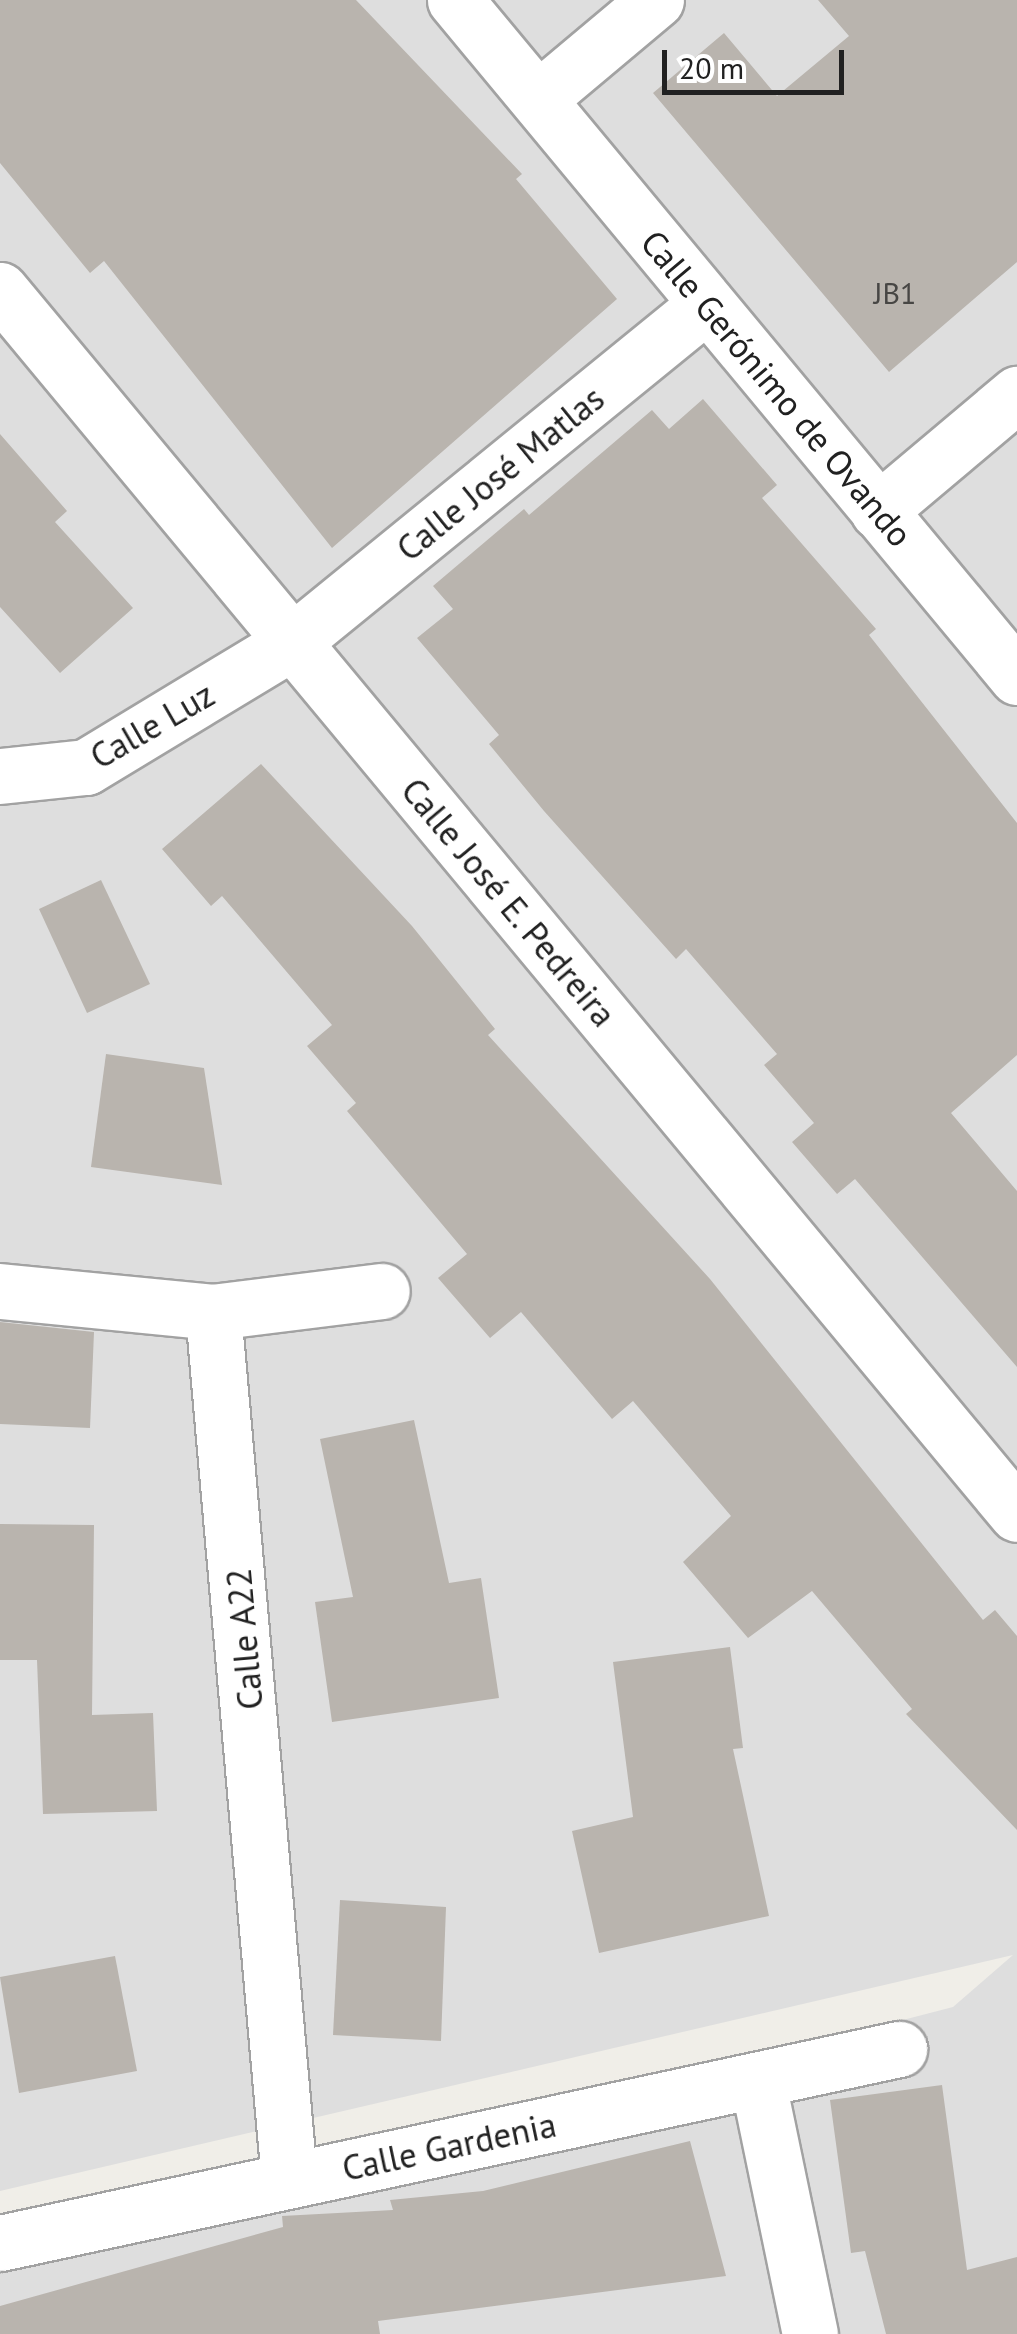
<!DOCTYPE html>
<html>
<head>
<meta charset="utf-8">
<style>
	body { margin:0 }
	#map { position:relative; width:1017px; height:2334px; overflow:hidden; background:#f0eee8; font-family:"PT Sans",sans-serif }
	div>[style] { position:absolute }
	.residential>* { inset:0; background:#dedede }
	.building>* { inset:0; background:#b9b4ae }
	.roads { filter:drop-shadow(2px 0 #a2a2a2) drop-shadow(-2px 0 #a2a2a2) drop-shadow(0 2px #a2a2a2) drop-shadow(0 -2px #a2a2a2) }
	.minor>* { height:55px; margin:-27.5px; padding:0 27.5px; transform-origin:27.5px; border-radius:27.5px; background:#fff }
	span { translate:-50% -50%; white-space:nowrap; text-align:center; line-height:1.15; -webkit-text-stroke:8px #fff; paint-order:stroke }
	.number-label { font-size:30px; color:#474644 }
	.number-label span { -webkit-text-stroke-width:0 }
	.street-label { font-size:35px; color:#212121 }
	.scale { position:absolute; left:662px; top:50px; width:182px; height:45px; box-sizing:border-box; border:5px solid #212121; border-top:0; padding-left:12px; font-size:30px; line-height:35px; white-space:nowrap; color:#212121; -webkit-text-stroke:8px #fff; paint-order:stroke }
</style>
</head>
<body>
<div id="map">
	<div class="residential">
		<div style="clip-path:polygon(0 0,1017px 0,1017px 2334px,0 2334px,0 2254px,953px 2007px,1013px 1955px,0 2191px)"></div>
	</div>
	<div class="building">
		<div style="clip-path:polygon(0 0,356px 0,522px 174px,516px 179px,617px 299px,332px 548px,104px 261px,90px 273px,0 163px)"></div>
		<div style="clip-path:polygon(818px 0,1017px 0,1017px 262px,889px 372px,653px 93px,724px 33px,777px 96px,849px 36px)"></div>
		<div style="clip-path:polygon(703px 399px,777px 485px,762px 498px,876px 629px,869px 635px,1017px 823px,1017px 1055px,951px 1113px,1017px 1191px,1017px 1367px,855px 1179px,837px 1194px,792px 1142px,814px 1123px,764px 1065px,777px 1054px,686px 949px,676px 959px,544px 811px,489px 744px,499px 735px,417px 638px,453px 609px,433px 586px,524px 509px,529px 515px,652px 410px,669px 429px)"></div>
		<div style="clip-path:polygon(0 434px,67px 511px,55px 522px,133px 608px,60px 673px,0 607px)"></div>
		<div style="clip-path:polygon(261px 764px,412px 926px,495px 1029px,488px 1035px,710px 1279px,983px 1620px,995px 1610px,1017px 1636px,1017px 1830px,906px 1714px,912px 1709px,812px 1591px,748px 1638px,683px 1562px,731px 1516px,633px 1401px,612px 1419px,521px 1312px,490px 1338px,438px 1278px,467px 1254px,347px 1111px,356px 1103px,307px 1046px,332px 1025px,222px 896px,211px 906px,162px 849px)"></div>
		<div style="clip-path:polygon(101px 880px,150px 984px,87px 1013px,39px 909px)"></div>
		<div style="clip-path:polygon(106px 1054px,204px 1068px,222px 1185px,91px 1167px)"></div>
		<div style="clip-path:polygon(0 1322px,94px 1332px,90px 1428px,0 1424px)"></div>
		<div style="clip-path:polygon(414px 1420px,449px 1583px,481px 1578px,499px 1698px,332px 1722px,315px 1602px,353px 1597px,320px 1439px)"></div>
		<div style="clip-path:polygon(0 1524px,94px 1525px,92px 1715px,153px 1713px,157px 1811px,43px 1814px,37px 1660px,0 1660px)"></div>
		<div style="clip-path:polygon(730px 1647px,743px 1748px,733px 1749px,769px 1916px,599px 1953px,572px 1831px,633px 1817px,613px 1662px)"></div>
		<div style="clip-path:polygon(340px 1900px,446px 1907px,441px 2041px,333px 2035px)"></div>
		<div style="clip-path:polygon(115px 1956px,137px 2071px,19px 2093px,0 1977px)"></div>
		<div style="clip-path:polygon(942px 2085px,967px 2270px,1017px 2257px,1017px 2334px,886px 2334px,865px 2251px,851px 2253px,830px 2100px)"></div>
		<div style="clip-path:polygon(690px 2141px,726px 2276px,378px 2321px,380px 2334px,0 2334px,0 2306px,283px 2227px,282px 2216px,393px 2210px,390px 2200px,483px 2191px)"></div>
	</div>
	<div class="roads">
		<div class="minor">
			<div style="left:455px;top:0;width:880px;rotate:50.3deg"></div>
			<div style="left:538px;top:99px;width:154px;rotate:-40deg"></div>
			<div style="left:0;top:290px;width:1591px;rotate:50.28deg"></div>
			<div style="left:878px;top:511px;width:182px;rotate:-40.1deg"></div>
			<div style="left:0;top:776px;width:86px;rotate:-6deg"></div>
			<div style="left:86px;top:767px;width:241px;rotate:-31.2deg"></div>
			<div style="left:292px;top:642px;width:535px;rotate:-39.16deg"></div>
			<div style="left:0;top:1291px;width:214px;rotate:5.6deg"></div>
			<div style="left:213px;top:1312px;width:870px;rotate:84.99deg"></div>
			<div style="left:213px;top:1312px;width:170px;rotate:-7.1deg"></div>
			<div style="left:758px;top:2083px;width:256px;rotate:78.3deg"></div>
			<div style="left:0;top:2243px;width:920px;rotate:-12.18deg"></div>
		</div>
	</div>
	<div class="number-label">
		<span style="left:895px;top:293px">JB1</span>
	</div>
	<div class="street-label">
		<span style="left:777px;top:388px;rotate:50deg">Calle Gerónimo de Ovando</span>
		<span style="left:500px;top:473px;rotate:-39deg">Calle José Matlas</span>
		<span style="left:152px;top:725px;rotate:-30deg">Calle Luz</span>
		<span style="left:509px;top:902px;rotate:50deg">Calle José E. Pedreira</span>
		<span style="left:244px;top:1639px;rotate:-95deg">Calle A22</span>
		<span style="left:449px;top:2146px;rotate:-12deg">Calle Gardenia</span>
	</div>
	<div class="scale">20 m</div>
</div>
</body>
</html>
